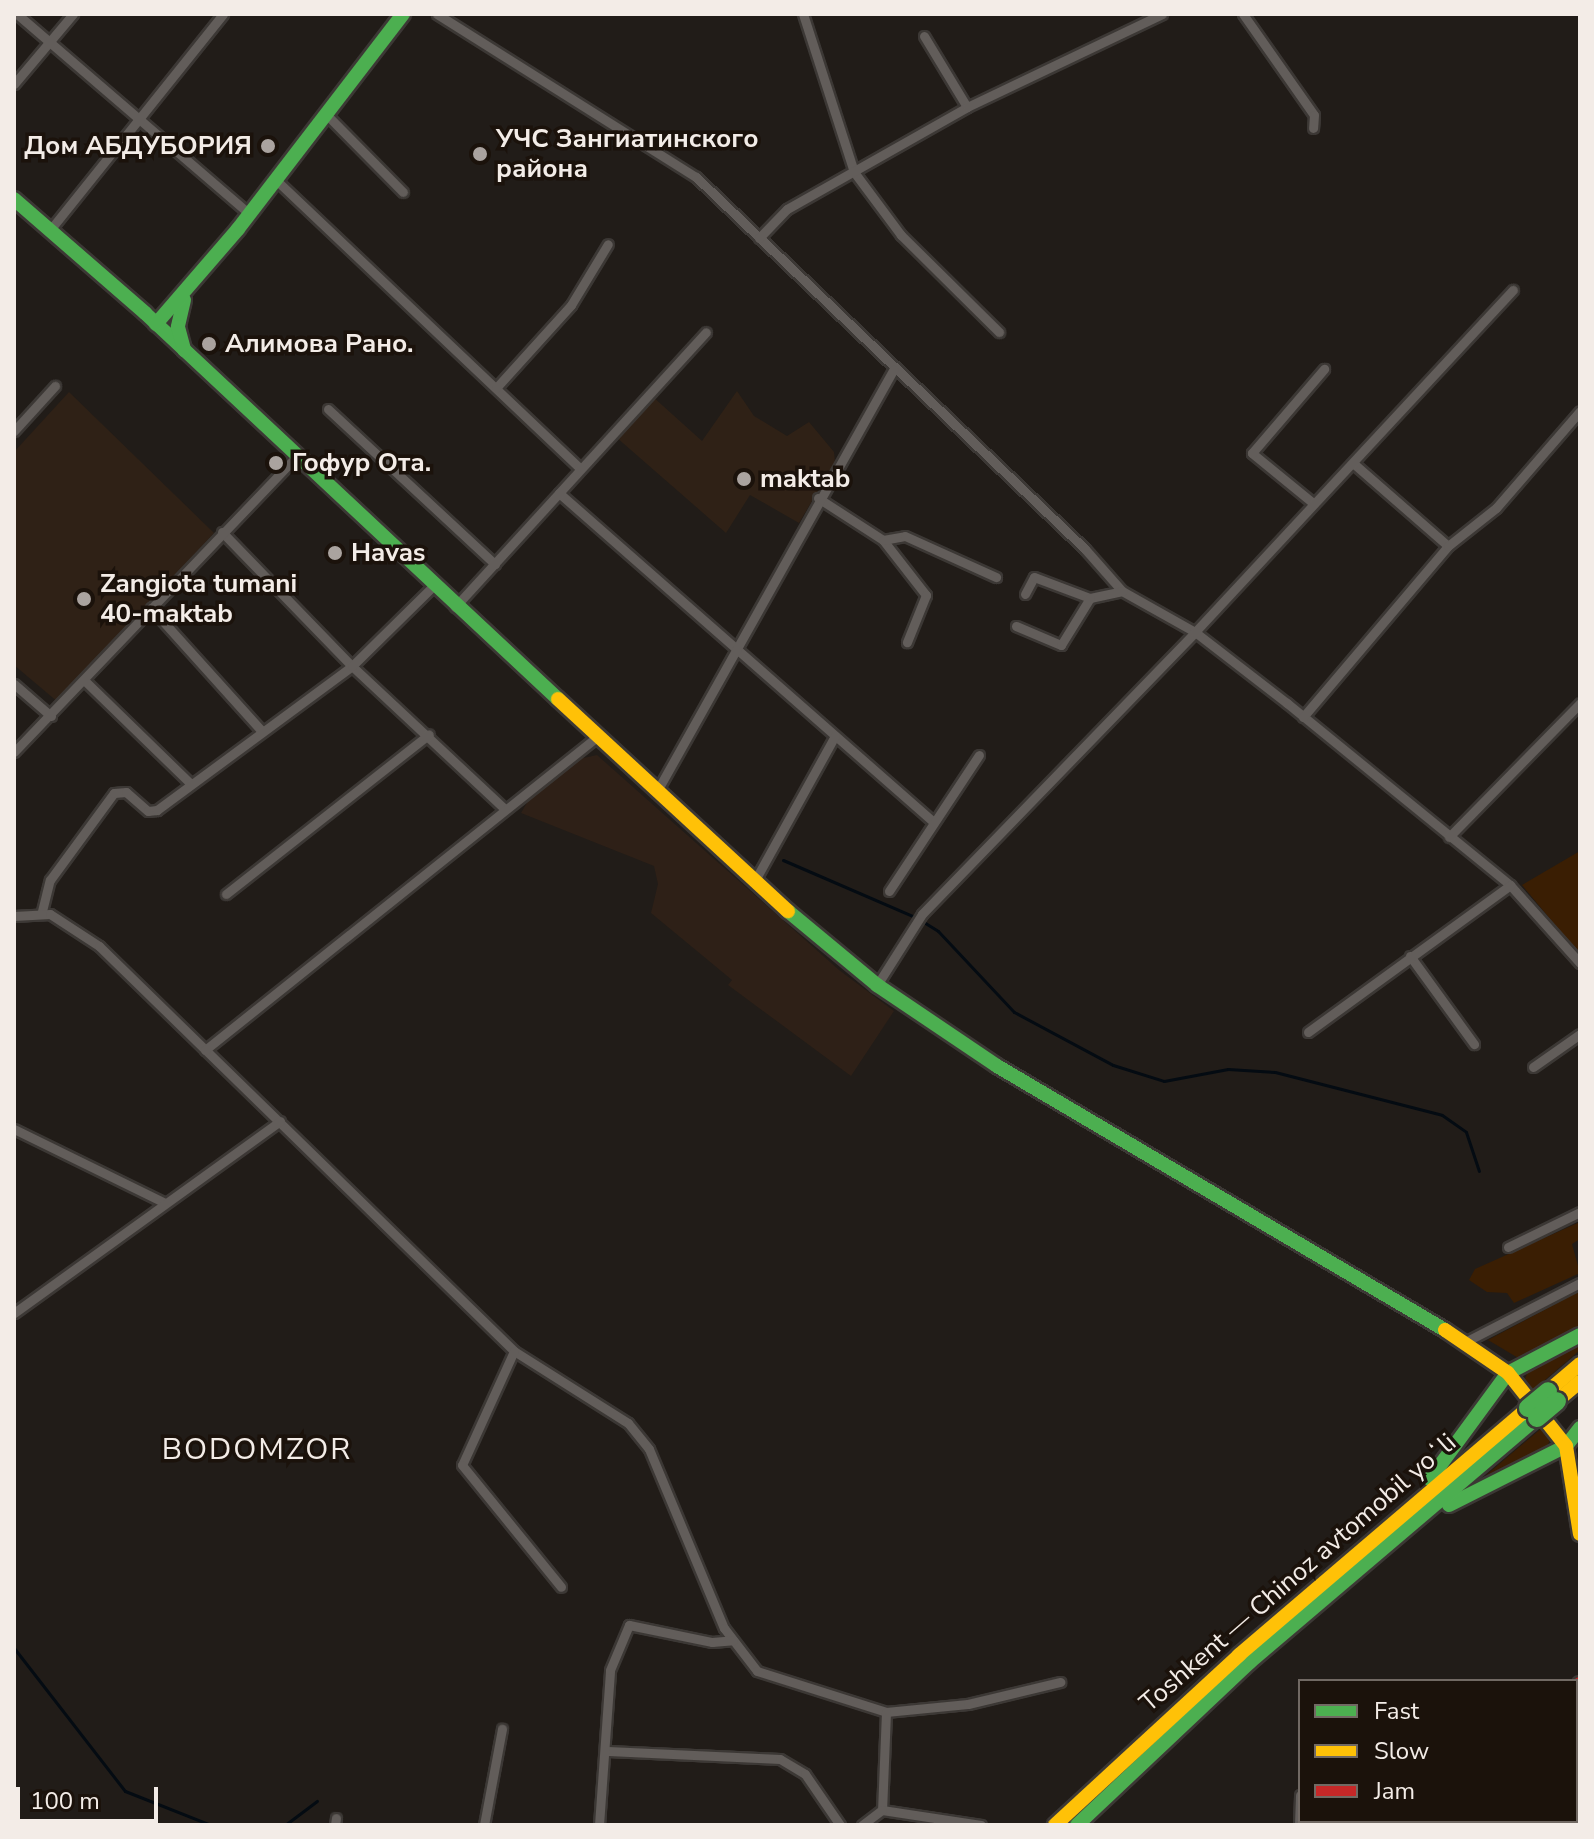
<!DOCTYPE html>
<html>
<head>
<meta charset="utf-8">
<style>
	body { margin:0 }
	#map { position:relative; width:1594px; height:1839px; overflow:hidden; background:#211c18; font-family:"Nunito Sans",sans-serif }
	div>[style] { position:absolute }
	.built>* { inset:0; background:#2f2116 }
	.industrial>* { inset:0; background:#2e2017 }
	.green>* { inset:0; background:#3a1e03 }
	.stream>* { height:3px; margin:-1.5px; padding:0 1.5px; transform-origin:1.5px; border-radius:1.5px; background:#040b12 }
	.roads { filter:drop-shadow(2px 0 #3c3835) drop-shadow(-2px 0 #3c3835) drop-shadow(0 2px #3c3835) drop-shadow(0 -2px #3c3835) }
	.street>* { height:9px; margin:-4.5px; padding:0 4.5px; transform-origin:4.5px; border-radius:4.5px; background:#625d5a }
	.fast>* { height:14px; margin:-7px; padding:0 7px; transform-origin:7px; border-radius:7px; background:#4caf50 }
	.slow>* { height:14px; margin:-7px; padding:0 7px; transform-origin:7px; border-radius:7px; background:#ffc107 }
	.jam>* { height:14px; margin:-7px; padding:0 7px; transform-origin:7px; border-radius:7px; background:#c62828 }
	.bridges { filter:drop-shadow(2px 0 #3c3835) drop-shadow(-2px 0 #3c3835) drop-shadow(0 2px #3c3835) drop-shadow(0 -2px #3c3835) }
	.fast-bridge>* { height:18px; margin:-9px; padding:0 9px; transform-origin:9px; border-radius:9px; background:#4caf50 }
	.dots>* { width:22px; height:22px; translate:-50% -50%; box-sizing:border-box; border:4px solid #1b120b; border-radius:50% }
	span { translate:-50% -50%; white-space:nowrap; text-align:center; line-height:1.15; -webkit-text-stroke:7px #1b120b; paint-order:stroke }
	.poi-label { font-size:26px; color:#f3ece7; font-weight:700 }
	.left { translate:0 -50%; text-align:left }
	.right { translate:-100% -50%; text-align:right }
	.street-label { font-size:26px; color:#f3ece7 }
	.quarter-label { font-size:30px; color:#f3ece7; letter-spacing:2px }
	.frame { position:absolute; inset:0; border:16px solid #f3ece7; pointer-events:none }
	.legend { position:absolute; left:1298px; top:1679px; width:280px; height:144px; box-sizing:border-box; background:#1b120b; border:2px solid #716963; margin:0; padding:10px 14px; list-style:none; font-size:24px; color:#f3ece7 }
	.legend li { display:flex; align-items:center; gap:16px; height:40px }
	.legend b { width:40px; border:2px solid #716963 }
	.scale { position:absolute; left:16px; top:1787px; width:142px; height:36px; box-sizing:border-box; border:4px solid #f3ece7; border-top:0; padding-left:10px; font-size:24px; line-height:28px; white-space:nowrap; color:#f3ece7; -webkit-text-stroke:6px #1b120b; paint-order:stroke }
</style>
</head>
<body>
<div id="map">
	<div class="built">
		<div style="clip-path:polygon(737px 391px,754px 416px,787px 436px,809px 422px,834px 452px,835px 462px,799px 523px,750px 495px,726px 533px,616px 437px,652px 396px,702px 441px)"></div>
		<div style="clip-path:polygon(69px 392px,214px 533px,59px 703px,14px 665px,14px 452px)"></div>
	</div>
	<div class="industrial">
		<div style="clip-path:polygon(597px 755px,839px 970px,894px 1011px,851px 1076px,728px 985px,732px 980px,651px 913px,658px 884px,654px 866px,521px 813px,528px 801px,579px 759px)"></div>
	</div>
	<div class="green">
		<div style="clip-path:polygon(1580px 851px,1580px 955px,1522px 885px)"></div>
		<div style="clip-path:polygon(1580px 1222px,1580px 1239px,1572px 1244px,1580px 1273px,1514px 1303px,1507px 1293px,1487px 1292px,1469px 1280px,1475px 1269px)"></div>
		<div style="clip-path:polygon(1580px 1291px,1580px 1329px,1520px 1359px,1488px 1340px)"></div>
		<div style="clip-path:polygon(1580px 1339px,1580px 1350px,1531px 1392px,1524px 1381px,1529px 1369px)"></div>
		<div style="clip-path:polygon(1543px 1427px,1552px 1437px,1546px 1448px,1485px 1476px)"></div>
	</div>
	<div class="stream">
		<div style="left:783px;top:860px;width:144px;rotate:23.4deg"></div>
		<div style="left:922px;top:921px;width:19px;rotate:32deg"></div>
		<div style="left:938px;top:931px;width:111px;rotate:46.8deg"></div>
		<div style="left:1014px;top:1012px;width:112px;rotate:28.2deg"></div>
		<div style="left:1113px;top:1065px;width:53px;rotate:17.4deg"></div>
		<div style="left:1164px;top:1081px;width:65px;rotate:-10.6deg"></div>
		<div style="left:1228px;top:1069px;width:47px;rotate:3.7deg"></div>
		<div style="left:1275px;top:1072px;width:172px;rotate:14.4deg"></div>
		<div style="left:1442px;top:1115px;width:29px;rotate:35deg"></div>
		<div style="left:1466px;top:1132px;width:41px;rotate:71.6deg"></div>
		<div style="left:14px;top:1648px;width:181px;rotate:52.2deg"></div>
		<div style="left:125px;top:1791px;width:92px;rotate:21.6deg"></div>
		<div style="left:285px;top:1825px;width:40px;rotate:-37deg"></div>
	</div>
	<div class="roads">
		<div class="street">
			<div style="left:17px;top:14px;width:305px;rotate:40.7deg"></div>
			<div style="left:437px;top:14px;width:306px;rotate:32.2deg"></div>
			<div style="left:696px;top:177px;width:538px;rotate:43.72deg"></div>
			<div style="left:1085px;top:549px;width:56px;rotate:48.6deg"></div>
			<div style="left:1122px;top:591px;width:84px;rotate:29.3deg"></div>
			<div style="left:1195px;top:632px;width:116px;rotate:37.7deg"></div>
			<div style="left:1287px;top:703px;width:288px;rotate:39.2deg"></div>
			<div style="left:1510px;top:885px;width:105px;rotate:48.1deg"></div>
			<div style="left:803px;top:14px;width:166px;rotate:72.1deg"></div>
			<div style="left:854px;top:172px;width:79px;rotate:53.3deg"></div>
			<div style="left:901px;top:235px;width:138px;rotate:44.7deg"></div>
			<div style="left:1243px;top:14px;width:123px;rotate:54.9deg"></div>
			<div style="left:1314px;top:115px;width:13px;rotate:94deg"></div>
			<div style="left:924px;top:36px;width:83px;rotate:58.8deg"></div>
			<div style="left:14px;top:84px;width:92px;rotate:-49.9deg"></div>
			<div style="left:327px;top:115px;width:108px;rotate:45.4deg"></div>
			<div style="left:275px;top:179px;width:420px;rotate:43.5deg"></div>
			<div style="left:50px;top:230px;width:277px;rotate:-51.3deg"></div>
			<div style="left:759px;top:238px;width:40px;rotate:-46deg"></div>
			<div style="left:787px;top:209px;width:207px;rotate:-29.5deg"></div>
			<div style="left:967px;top:107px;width:216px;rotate:-25.5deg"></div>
			<div style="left:496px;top:388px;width:112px;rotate:-47.9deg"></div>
			<div style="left:571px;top:305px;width:71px;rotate:-58.8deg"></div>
			<div style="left:328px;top:409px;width:228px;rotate:42.9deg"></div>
			<div style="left:14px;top:431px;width:61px;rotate:-47.7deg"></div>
			<div style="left:1353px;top:463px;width:126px;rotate:41.1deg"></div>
			<div style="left:559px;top:493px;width:498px;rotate:41.3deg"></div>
			<div style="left:818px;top:498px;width:77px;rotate:32.9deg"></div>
			<div style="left:883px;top:540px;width:70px;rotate:52deg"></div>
			<div style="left:926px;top:595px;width:51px;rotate:112deg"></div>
			<div style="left:1313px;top:503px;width:79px;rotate:-140.7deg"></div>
			<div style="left:1252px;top:453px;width:111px;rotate:-49.4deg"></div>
			<div style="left:222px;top:532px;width:187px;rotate:45.9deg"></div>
			<div style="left:352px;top:666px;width:208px;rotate:43.1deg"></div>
			<div style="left:883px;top:540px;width:22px;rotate:-10deg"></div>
			<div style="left:905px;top:536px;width:100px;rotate:24.3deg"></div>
			<div style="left:1025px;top:594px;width:19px;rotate:-62deg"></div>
			<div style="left:1034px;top:577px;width:60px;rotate:20.6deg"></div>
			<div style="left:1090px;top:598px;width:33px;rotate:-12deg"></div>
			<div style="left:455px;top:607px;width:372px;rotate:-47.6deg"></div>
			<div style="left:151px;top:608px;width:164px;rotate:48deg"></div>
			<div style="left:1016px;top:626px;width:49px;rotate:22.9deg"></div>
			<div style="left:1061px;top:645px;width:55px;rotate:-58.3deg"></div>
			<div style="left:84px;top:680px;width:149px;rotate:44.2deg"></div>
			<div style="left:14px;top:684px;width:49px;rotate:40.9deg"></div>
			<div style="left:1303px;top:717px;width:224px;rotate:-49.7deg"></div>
			<div style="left:1448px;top:546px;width:61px;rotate:-38.4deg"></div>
			<div style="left:1496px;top:508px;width:128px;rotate:-49.1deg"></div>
			<div style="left:14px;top:752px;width:407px;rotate:-46.3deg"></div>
			<div style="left:657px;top:791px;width:483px;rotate:-60.7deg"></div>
			<div style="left:1449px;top:837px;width:187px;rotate:-45.6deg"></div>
			<div style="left:754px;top:882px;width:167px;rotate:-61deg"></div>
			<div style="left:889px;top:891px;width:163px;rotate:-56.5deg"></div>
			<div style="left:226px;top:894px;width:258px;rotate:-38.2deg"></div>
			<div style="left:42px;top:911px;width:32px;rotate:-76deg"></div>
			<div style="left:50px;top:880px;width:108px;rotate:-53.7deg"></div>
			<div style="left:114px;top:793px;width:12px;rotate:-5deg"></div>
			<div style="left:126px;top:792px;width:29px;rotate:41deg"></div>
			<div style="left:148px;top:811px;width:9px;rotate:-6deg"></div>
			<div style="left:157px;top:810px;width:242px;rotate:-36.4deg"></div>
			<div style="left:352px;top:666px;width:114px;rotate:-44.6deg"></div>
			<div style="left:14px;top:916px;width:36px;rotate:-3deg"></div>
			<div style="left:50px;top:914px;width:59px;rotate:33.1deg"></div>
			<div style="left:99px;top:946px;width:580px;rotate:44.3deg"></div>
			<div style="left:514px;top:1351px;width:135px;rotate:32.3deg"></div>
			<div style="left:628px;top:1423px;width:33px;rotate:51deg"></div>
			<div style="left:649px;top:1449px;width:194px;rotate:67.3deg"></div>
			<div style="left:724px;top:1628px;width:54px;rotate:52.5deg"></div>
			<div style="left:757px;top:1671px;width:135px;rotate:17.6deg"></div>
			<div style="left:886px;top:1712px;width:82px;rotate:-5.6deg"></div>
			<div style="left:968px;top:1704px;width:95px;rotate:-13.4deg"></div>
			<div style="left:1410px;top:956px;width:109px;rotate:54deg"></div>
			<div style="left:877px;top:985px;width:84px;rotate:-57.6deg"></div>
			<div style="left:922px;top:914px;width:392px;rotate:-45.9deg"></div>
			<div style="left:1195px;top:632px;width:467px;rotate:-47.1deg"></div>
			<div style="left:1308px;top:1032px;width:250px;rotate:-36deg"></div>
			<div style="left:205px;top:1050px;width:503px;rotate:-38.62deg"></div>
			<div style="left:1533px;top:1067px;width:57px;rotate:-35.1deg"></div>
			<div style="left:14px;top:1129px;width:166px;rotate:26.1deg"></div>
			<div style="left:1508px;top:1247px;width:80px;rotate:-25.9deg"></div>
			<div style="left:14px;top:1313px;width:328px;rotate:-35.8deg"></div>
			<div style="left:1465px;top:1342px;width:129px;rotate:-27.2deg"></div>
			<div style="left:514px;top:1351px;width:125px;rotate:114.5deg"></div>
			<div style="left:462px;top:1465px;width:157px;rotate:50.9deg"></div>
			<div style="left:886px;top:1712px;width:98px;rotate:92.3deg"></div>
			<div style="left:882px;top:1810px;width:100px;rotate:8.6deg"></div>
			<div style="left:608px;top:1751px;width:172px;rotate:2.7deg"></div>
			<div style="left:780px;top:1759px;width:29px;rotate:31deg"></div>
			<div style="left:805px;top:1774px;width:62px;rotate:55.5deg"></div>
			<div style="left:1407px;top:1821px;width:7px;rotate:34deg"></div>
			<div style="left:335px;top:1825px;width:7px;rotate:-82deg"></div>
			<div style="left:484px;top:1825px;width:98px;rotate:-79.4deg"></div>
			<div style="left:599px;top:1825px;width:155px;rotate:-85.9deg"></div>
			<div style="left:610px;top:1670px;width:49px;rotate:-67.1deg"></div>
			<div style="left:629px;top:1625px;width:85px;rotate:11.6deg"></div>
			<div style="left:712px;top:1642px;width:21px;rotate:-5deg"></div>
			<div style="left:862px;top:1825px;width:25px;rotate:-37deg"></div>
			<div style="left:1299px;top:1825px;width:30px;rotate:-88deg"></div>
		</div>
		<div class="fast">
			<div style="left:14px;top:199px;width:174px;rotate:41deg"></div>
			<div style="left:145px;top:313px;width:565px;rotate:43.06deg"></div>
			<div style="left:184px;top:300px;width:28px;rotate:103deg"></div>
			<div style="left:178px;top:327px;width:24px;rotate:75deg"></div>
			<div style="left:156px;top:324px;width:125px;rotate:-49.2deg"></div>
			<div style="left:238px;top:229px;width:271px;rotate:-52.5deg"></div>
			<div style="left:788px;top:911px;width:116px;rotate:39.7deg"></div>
			<div style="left:877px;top:985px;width:145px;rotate:34deg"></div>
			<div style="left:997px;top:1066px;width:520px;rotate:30.51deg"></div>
			<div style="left:1430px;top:1479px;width:132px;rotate:-53.7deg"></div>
			<div style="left:1508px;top:1373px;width:81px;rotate:-27.8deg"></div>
			<div style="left:1449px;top:1505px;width:131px;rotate:-26.8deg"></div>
			<div style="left:1566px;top:1446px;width:23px;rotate:-52deg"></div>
			<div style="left:1077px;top:1825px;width:238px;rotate:-43.3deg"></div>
			<div style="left:1250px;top:1662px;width:377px;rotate:-40.4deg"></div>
		</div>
		<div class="slow">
			<div style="left:558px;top:699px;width:313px;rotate:42.7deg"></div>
			<div style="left:1445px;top:1330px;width:76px;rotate:34.3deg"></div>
			<div style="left:1508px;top:1373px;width:93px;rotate:51.5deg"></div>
			<div style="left:1566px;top:1446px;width:89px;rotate:81deg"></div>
			<div style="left:1548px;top:1391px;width:42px;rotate:-40.2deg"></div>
			<div style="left:1557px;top:1401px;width:30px;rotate:-40deg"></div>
			<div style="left:1055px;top:1825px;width:251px;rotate:-42.7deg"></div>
			<div style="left:1239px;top:1655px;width:380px;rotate:-40.5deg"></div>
		</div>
		<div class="jam">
			<div style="left:1579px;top:1825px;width:141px;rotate:-89.6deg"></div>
		</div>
	</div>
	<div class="bridges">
		<div class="fast-bridge">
			<div style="left:1528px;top:1408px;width:26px;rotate:-40deg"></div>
			<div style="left:1537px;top:1418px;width:26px;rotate:-40deg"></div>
		</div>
	</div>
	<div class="dots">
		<div style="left:268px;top:146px;background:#aaa39f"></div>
		<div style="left:480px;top:154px;background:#aaa39f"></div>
		<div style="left:209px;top:344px;background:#aaa39f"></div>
		<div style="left:276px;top:463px;background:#aaa39f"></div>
		<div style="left:744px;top:479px;background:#aaa39f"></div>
		<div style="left:335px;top:553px;background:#aaa39f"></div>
		<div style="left:84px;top:599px;background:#aaa39f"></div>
	</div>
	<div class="poi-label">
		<span class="left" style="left:496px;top:154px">УЧС Зангиатинского<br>района</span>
		<span class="right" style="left:252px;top:146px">Дом АБДУБОРИЯ</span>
		<span class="left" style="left:225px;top:344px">Алимова Рано.</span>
		<span class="left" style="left:292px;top:463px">Гофур Ота.</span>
		<span class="left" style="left:760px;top:479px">maktab</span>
		<span class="left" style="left:351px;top:553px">Havas</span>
		<span class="left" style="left:100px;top:599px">Zangiota tumani<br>40-maktab</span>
	</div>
	<div class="street-label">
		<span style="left:1298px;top:1573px;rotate:-41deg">Toshkent — Chinoz avtomobil yoʻli</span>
	</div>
	<div class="quarter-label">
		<span style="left:257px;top:1450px">BODOMZOR</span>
	</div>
	<div class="frame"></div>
	<ul class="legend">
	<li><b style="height:10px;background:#4caf50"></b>Fast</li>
	<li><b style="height:10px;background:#ffc107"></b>Slow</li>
	<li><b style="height:10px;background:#c62828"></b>Jam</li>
	</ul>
	<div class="scale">100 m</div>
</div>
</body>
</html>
